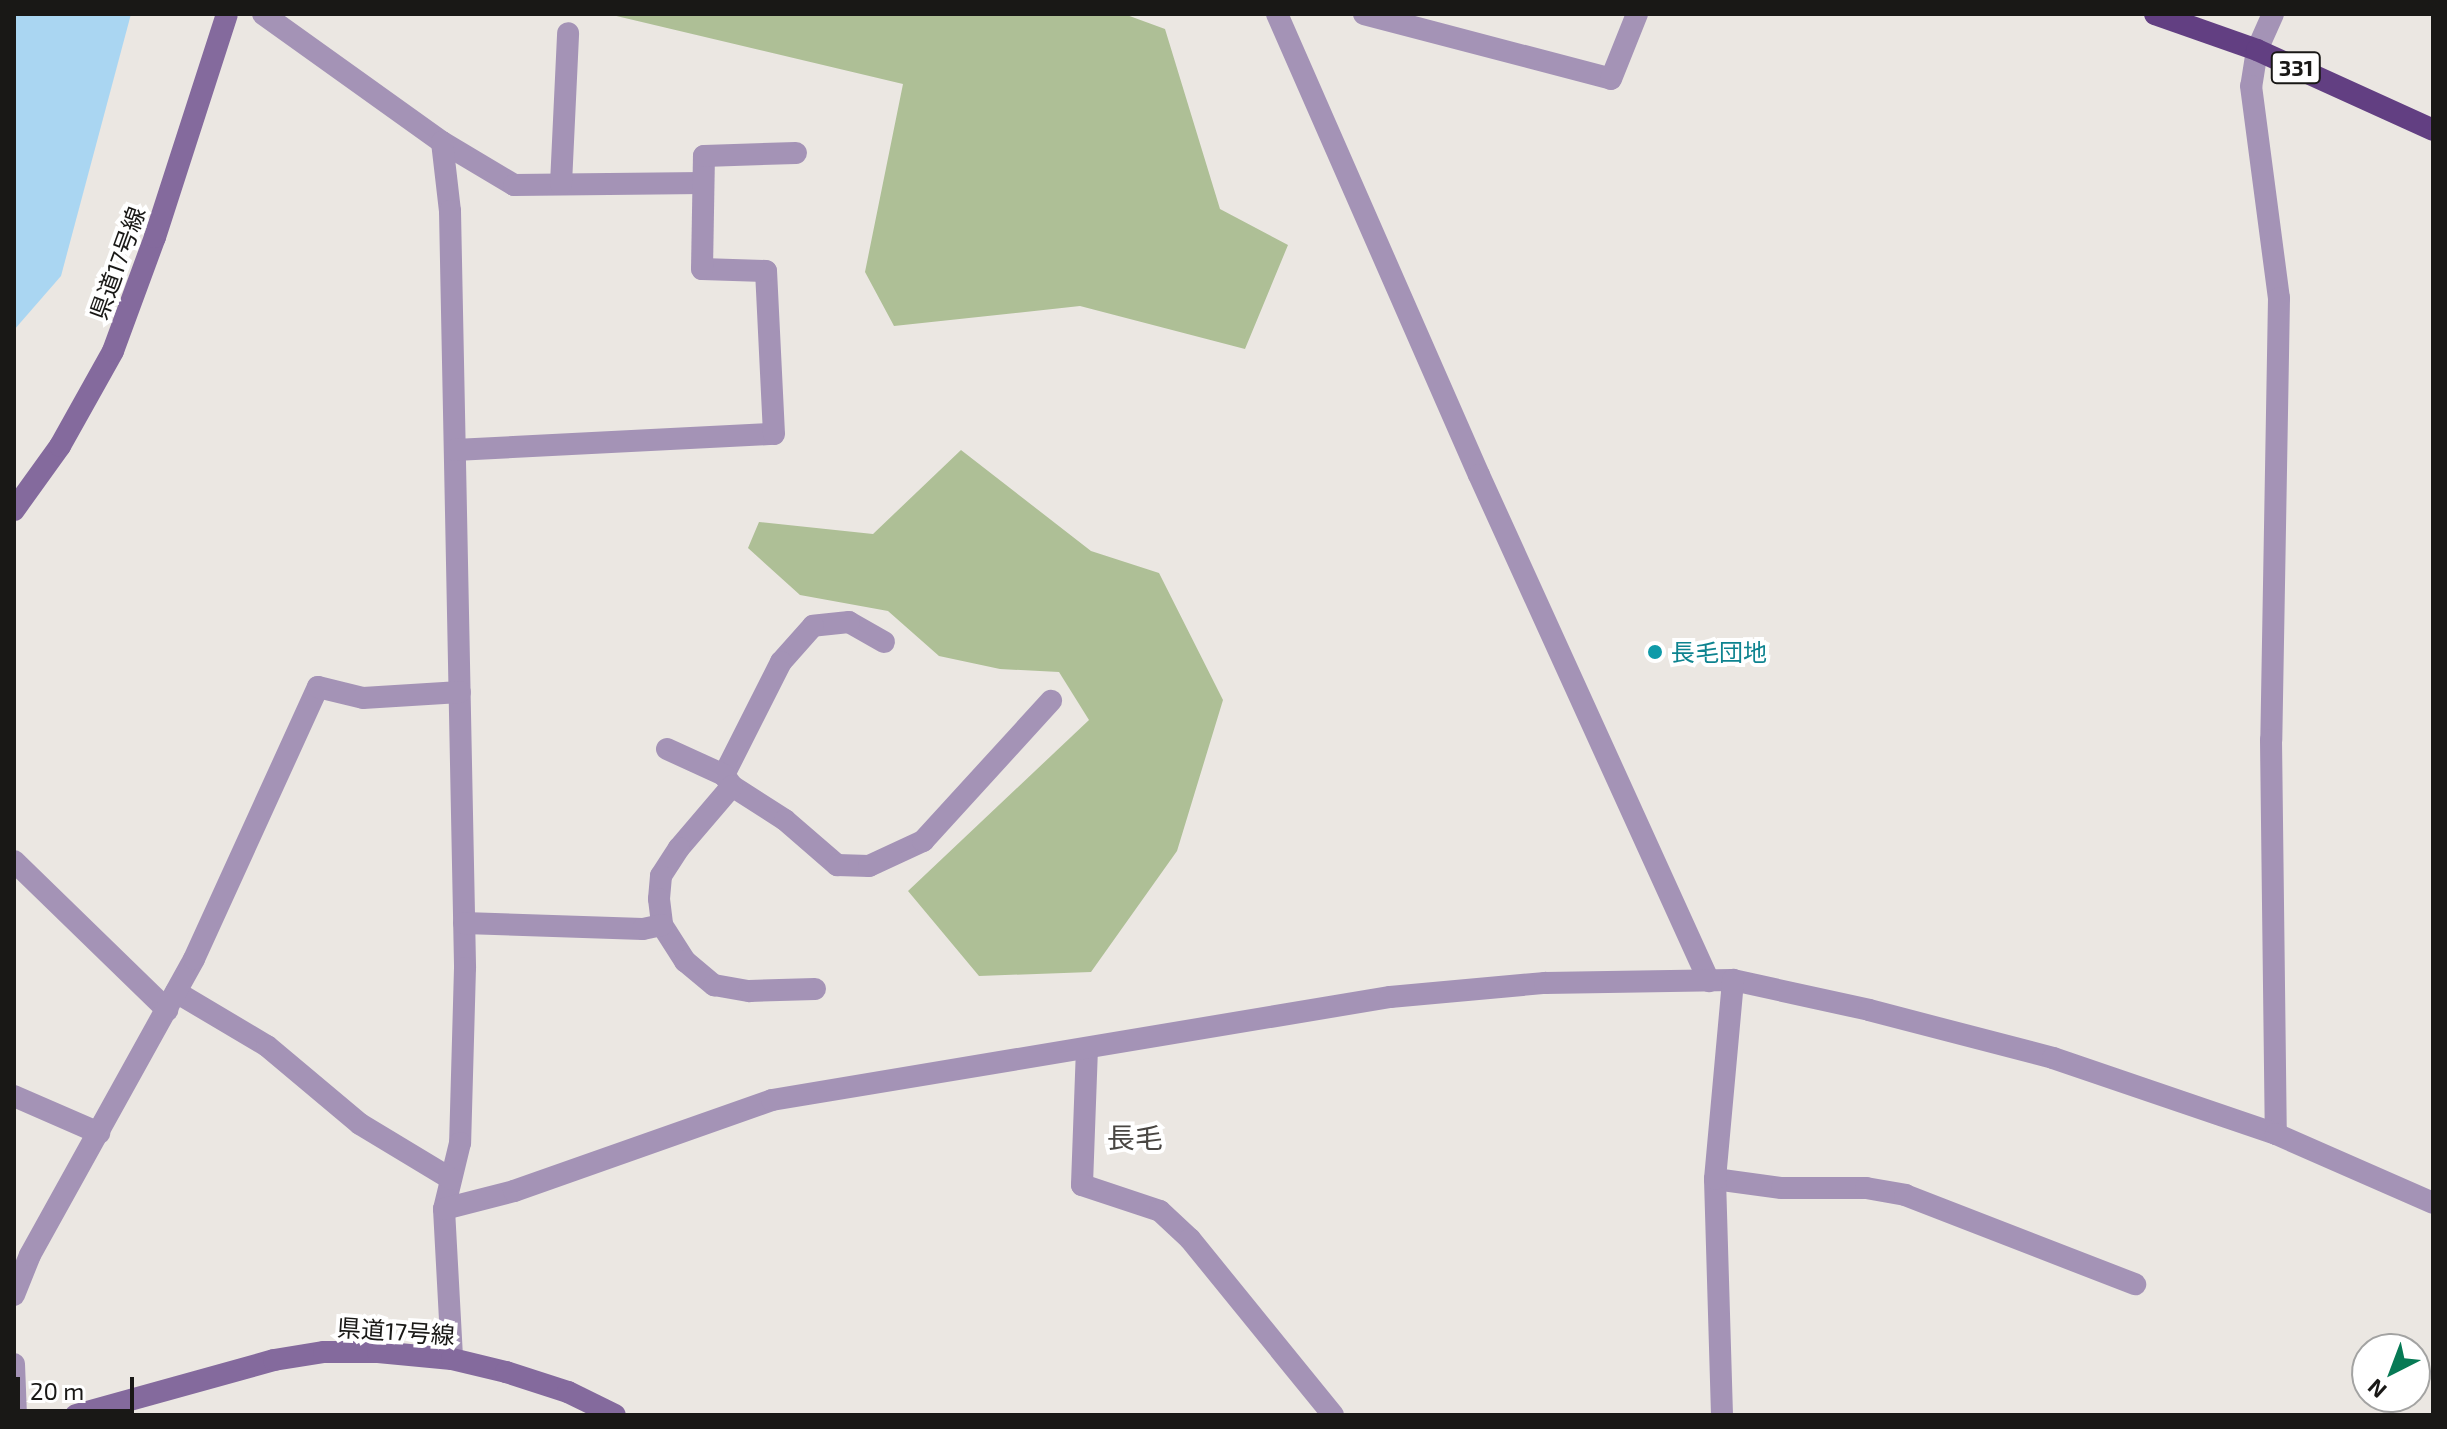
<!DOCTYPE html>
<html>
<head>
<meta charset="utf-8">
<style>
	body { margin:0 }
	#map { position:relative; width:2447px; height:1429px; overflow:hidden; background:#ebe7e2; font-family:"Exo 2","Noto Sans JP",sans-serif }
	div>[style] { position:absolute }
	.forest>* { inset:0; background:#aebf96 }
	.water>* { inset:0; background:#aad6f2 }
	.minor>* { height:22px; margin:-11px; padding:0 11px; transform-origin:11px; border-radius:11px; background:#a493b6 }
	.secondary>* { height:22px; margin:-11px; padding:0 11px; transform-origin:11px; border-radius:11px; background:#846a9d }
	.trunk>* { height:22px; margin:-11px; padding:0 11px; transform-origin:11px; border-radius:11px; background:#623f82 }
	.dots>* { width:22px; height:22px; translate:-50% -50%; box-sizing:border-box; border:4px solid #fff; border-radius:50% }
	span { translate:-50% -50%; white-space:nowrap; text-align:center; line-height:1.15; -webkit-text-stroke:8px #fff; paint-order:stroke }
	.shield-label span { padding:2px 6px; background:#fff; border:2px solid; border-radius:6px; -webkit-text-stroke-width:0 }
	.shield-label { font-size:22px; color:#191816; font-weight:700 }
	.street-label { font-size:24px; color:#191816 }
	.culture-label { font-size:24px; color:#0d838f }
	.left { translate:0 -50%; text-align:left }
	.quarter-label { font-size:28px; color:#494642 }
	.frame { position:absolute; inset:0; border:16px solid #191816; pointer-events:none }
	.north { position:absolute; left:2351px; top:1333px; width:80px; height:80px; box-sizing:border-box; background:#fff; border:2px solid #a3a3a2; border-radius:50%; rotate:222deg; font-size:22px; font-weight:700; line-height:32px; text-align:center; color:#191816 }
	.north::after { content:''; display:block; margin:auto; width:28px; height:36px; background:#077a55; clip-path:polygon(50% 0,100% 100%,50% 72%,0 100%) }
	.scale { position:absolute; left:16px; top:1377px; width:118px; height:36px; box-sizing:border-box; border:4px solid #191816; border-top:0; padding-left:10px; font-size:24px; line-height:28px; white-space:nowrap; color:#191816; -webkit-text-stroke:6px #fff; paint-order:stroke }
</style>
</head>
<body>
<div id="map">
	<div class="forest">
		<div style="clip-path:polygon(608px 14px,1124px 14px,1165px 29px,1220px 209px,1288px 245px,1245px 349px,1080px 306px,894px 326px,865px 272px,903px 84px)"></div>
		<div style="clip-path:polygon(961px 450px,1091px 551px,1159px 573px,1223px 700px,1177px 851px,1091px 972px,979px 976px,908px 891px,1089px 720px,1059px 672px,1000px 669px,939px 656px,888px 611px,800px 595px,748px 548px,759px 522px,873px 534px)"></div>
	</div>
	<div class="water">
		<div style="clip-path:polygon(14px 14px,131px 14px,61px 276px,14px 330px)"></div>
	</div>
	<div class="minor">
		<div style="left:263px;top:14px;width:220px;rotate:35.6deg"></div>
		<div style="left:442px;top:142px;width:84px;rotate:30.8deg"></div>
		<div style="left:514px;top:185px;width:189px;rotate:-0.6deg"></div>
		<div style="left:1277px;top:14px;width:503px;rotate:66.34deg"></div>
		<div style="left:1479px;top:475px;width:556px;rotate:65.56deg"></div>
		<div style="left:1364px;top:14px;width:255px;rotate:14.7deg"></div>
		<div style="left:1611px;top:79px;width:70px;rotate:-68.2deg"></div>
		<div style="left:2273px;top:14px;width:39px;rotate:114deg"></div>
		<div style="left:2257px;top:50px;width:36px;rotate:99deg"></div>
		<div style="left:2251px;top:86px;width:214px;rotate:82.5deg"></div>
		<div style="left:2279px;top:298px;width:442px;rotate:91deg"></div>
		<div style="left:2271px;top:740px;width:394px;rotate:89.3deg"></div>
		<div style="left:442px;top:142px;width:69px;rotate:83.4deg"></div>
		<div style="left:450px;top:211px;width:757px;rotate:88.86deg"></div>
		<div style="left:465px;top:968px;width:175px;rotate:91.6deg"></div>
		<div style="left:460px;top:1143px;width:68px;rotate:103.6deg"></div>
		<div style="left:444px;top:1209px;width:150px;rotate:86.9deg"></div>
		<div style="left:561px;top:184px;width:151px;rotate:-87.3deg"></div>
		<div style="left:455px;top:450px;width:319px;rotate:-2.9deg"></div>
		<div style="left:774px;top:434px;width:163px;rotate:-92.8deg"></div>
		<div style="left:766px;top:271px;width:64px;rotate:-178.2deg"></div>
		<div style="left:702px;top:269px;width:113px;rotate:-89deg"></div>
		<div style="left:704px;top:156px;width:92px;rotate:-1.9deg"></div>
		<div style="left:884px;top:642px;width:40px;rotate:-150.3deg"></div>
		<div style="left:849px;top:622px;width:36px;rotate:174deg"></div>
		<div style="left:813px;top:626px;width:48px;rotate:131.6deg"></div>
		<div style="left:781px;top:662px;width:127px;rotate:116.8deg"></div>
		<div style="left:724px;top:775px;width:14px;rotate:54deg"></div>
		<div style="left:732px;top:786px;width:63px;rotate:32.7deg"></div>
		<div style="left:785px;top:820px;width:69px;rotate:40.9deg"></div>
		<div style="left:837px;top:865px;width:32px;rotate:2deg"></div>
		<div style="left:869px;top:866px;width:60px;rotate:-24.8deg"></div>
		<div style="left:923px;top:841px;width:190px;rotate:-47.6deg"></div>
		<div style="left:667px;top:749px;width:63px;rotate:24.5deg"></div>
		<div style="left:732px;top:786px;width:82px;rotate:130.5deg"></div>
		<div style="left:679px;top:848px;width:33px;rotate:123deg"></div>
		<div style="left:661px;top:876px;width:23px;rotate:95deg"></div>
		<div style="left:659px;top:899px;width:26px;rotate:83deg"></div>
		<div style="left:662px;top:925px;width:43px;rotate:57.4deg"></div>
		<div style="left:685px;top:961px;width:38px;rotate:40deg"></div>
		<div style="left:714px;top:985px;width:36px;rotate:10deg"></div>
		<div style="left:749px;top:991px;width:66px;rotate:-1.7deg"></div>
		<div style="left:14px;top:861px;width:214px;rotate:44.2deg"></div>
		<div style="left:464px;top:923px;width:179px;rotate:1.9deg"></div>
		<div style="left:643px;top:929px;width:19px;rotate:-12deg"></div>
		<div style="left:176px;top:992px;width:106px;rotate:30.7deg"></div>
		<div style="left:267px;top:1046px;width:121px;rotate:40deg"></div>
		<div style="left:360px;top:1124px;width:106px;rotate:31.1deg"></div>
		<div style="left:1087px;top:1048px;width:137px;rotate:92.1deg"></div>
		<div style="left:1082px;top:1185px;width:82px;rotate:18.4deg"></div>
		<div style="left:1160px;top:1211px;width:41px;rotate:43deg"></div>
		<div style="left:1190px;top:1239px;width:227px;rotate:50.9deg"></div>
		<div style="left:14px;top:1096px;width:93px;rotate:23.5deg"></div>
		<div style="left:1715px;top:1179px;width:68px;rotate:7.7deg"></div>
		<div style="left:1782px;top:1188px;width:84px"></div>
		<div style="left:1866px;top:1188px;width:40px;rotate:10deg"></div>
		<div style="left:1905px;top:1195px;width:247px;rotate:21.2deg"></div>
		<div style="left:444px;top:1209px;width:72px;rotate:-14.4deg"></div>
		<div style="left:514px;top:1191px;width:274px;rotate:-19.4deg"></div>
		<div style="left:772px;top:1100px;width:627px;rotate:-9.46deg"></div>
		<div style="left:1390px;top:997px;width:156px;rotate:-5.2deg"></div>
		<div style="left:1545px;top:983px;width:188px;rotate:-0.9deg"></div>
		<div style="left:1733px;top:980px;width:139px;rotate:12.4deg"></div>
		<div style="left:1869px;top:1010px;width:190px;rotate:14.6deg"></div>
		<div style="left:2053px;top:1058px;width:236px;rotate:18.8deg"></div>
		<div style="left:2276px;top:1134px;width:171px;rotate:23.7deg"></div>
		<div style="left:14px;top:1295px;width:43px;rotate:-68.2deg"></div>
		<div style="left:30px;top:1255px;width:338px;rotate:-61deg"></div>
		<div style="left:194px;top:959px;width:299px;rotate:-65.5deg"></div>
		<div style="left:318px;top:687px;width:46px;rotate:13.7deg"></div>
		<div style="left:363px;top:698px;width:97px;rotate:-3.5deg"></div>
		<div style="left:14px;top:1364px;width:51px;rotate:87.8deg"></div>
		<div style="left:1722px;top:1415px;width:236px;rotate:-91.7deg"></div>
		<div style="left:1715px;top:1179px;width:200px;rotate:-84.8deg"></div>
	</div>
	<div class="secondary">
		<div style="left:14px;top:510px;width:79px;rotate:-54.3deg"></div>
		<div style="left:60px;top:446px;width:109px;rotate:-60.8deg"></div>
		<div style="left:113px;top:351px;width:121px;rotate:-69.8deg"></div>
		<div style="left:155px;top:237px;width:234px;rotate:-72.1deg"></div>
		<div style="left:76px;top:1415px;width:205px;rotate:-15.5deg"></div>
		<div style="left:274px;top:1360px;width:51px;rotate:-9.1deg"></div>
		<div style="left:324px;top:1352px;width:54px"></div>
		<div style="left:378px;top:1352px;width:74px;rotate:5.4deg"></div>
		<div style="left:452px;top:1359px;width:56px;rotate:13.5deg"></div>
		<div style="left:506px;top:1372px;width:65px;rotate:17.9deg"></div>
		<div style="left:568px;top:1392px;width:52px;rotate:26.1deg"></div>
	</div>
	<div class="trunk">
		<div style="left:2155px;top:14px;width:108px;rotate:19.4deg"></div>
		<div style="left:2257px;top:50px;width:193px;rotate:24.4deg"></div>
	</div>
	<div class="dots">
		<div style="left:1655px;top:652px;background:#0f9aa8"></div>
	</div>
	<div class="shield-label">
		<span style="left:2296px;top:68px">331</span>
	</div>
	<div class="street-label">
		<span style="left:117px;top:263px;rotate:-70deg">県道17号線</span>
		<span style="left:396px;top:1331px;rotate:4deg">県道17号線</span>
	</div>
	<div class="culture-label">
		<span class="left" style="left:1671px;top:652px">長毛団地</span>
	</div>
	<div class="quarter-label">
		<span style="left:1135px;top:1137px">長毛</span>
	</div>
	<div class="frame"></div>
	<div class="north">N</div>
	<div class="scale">20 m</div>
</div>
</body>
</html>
